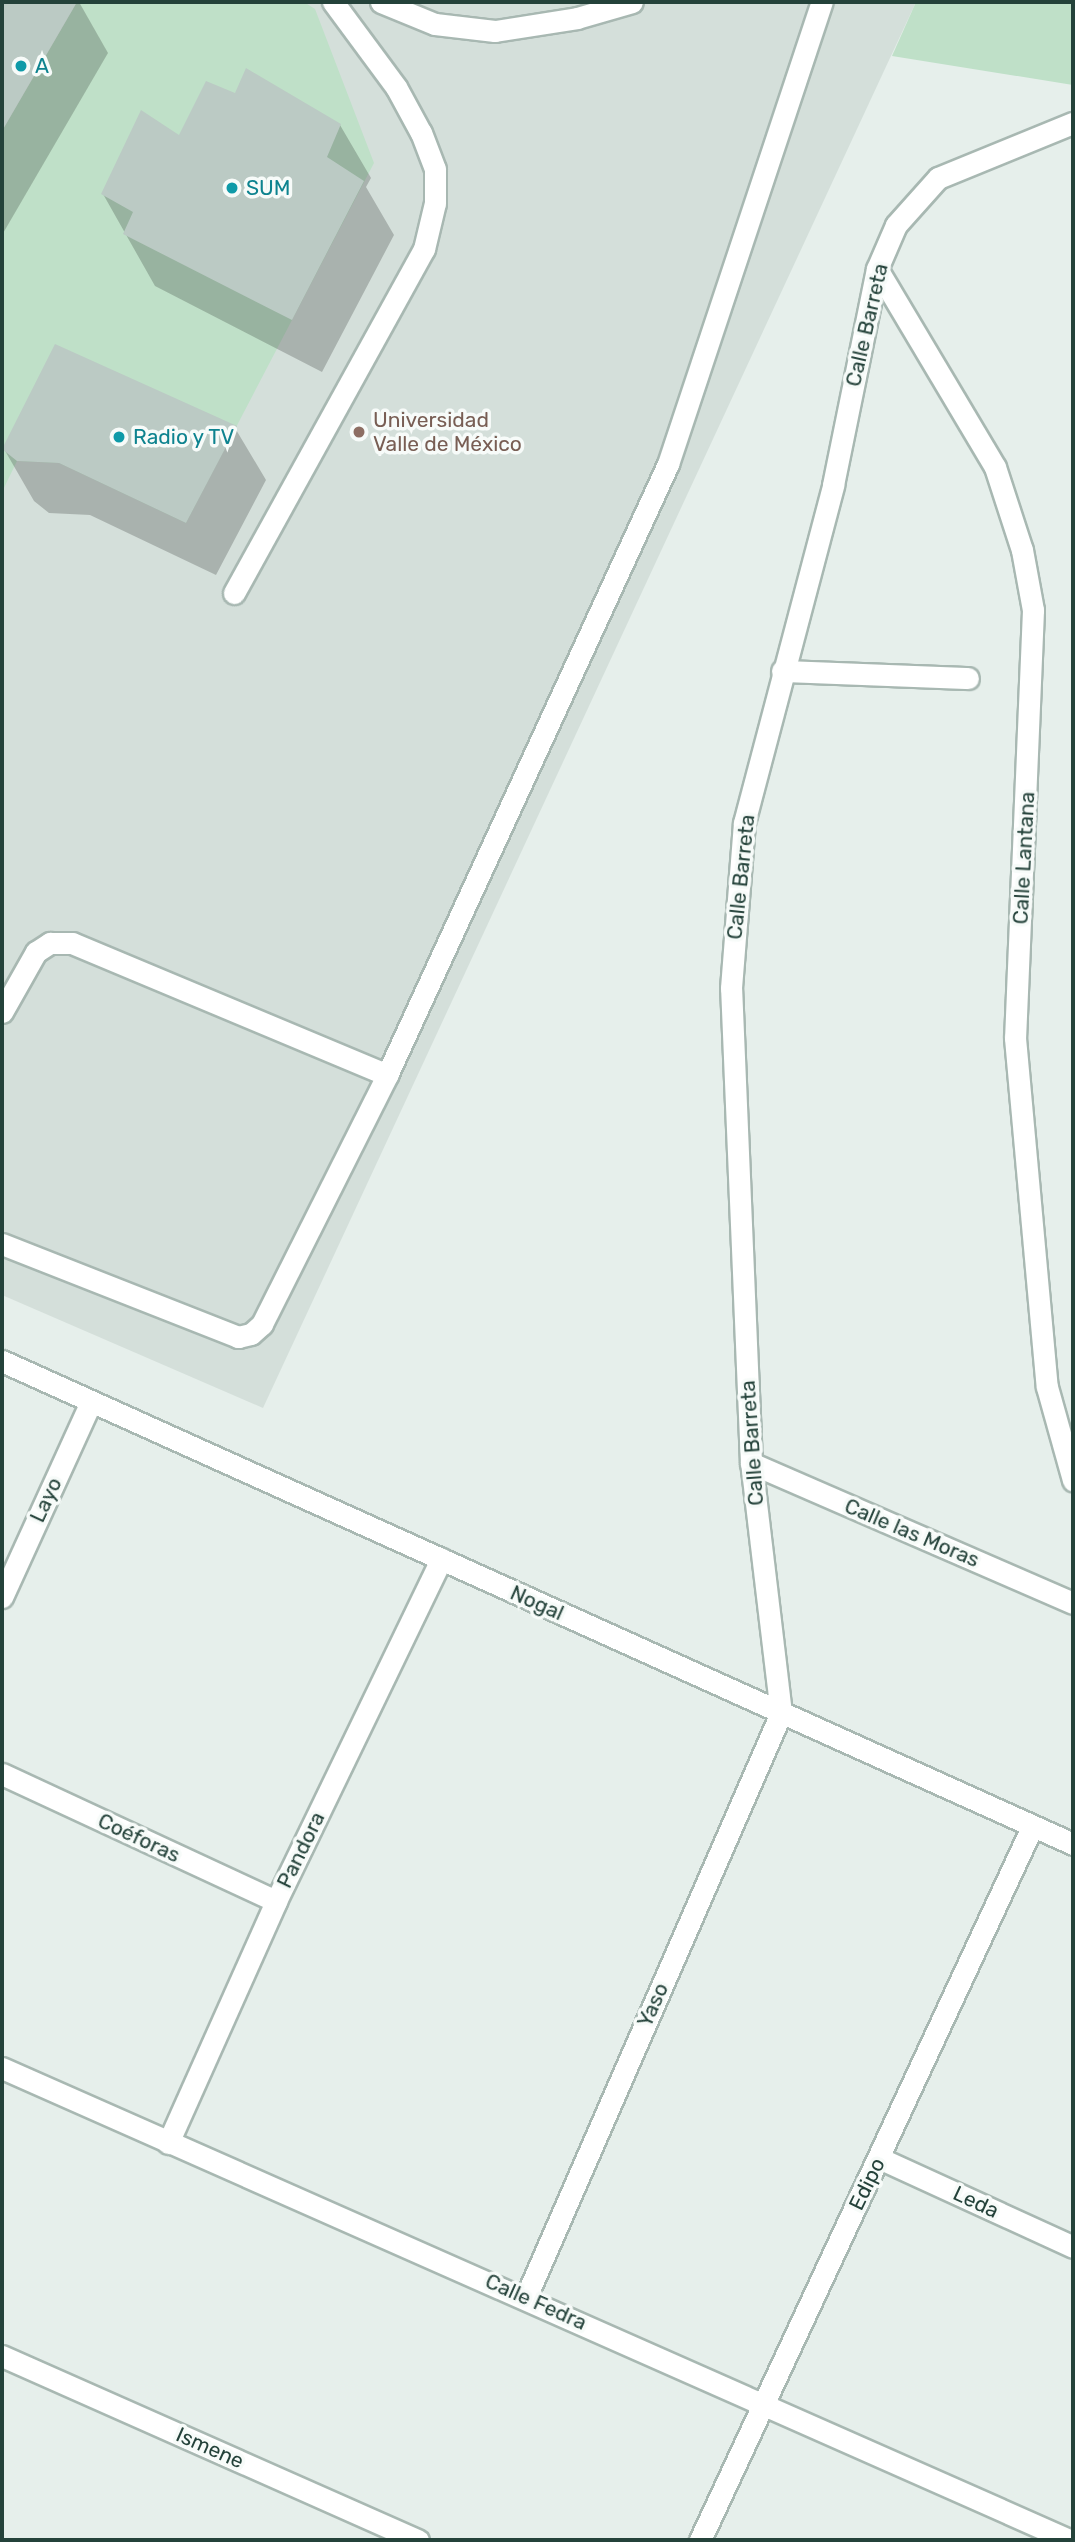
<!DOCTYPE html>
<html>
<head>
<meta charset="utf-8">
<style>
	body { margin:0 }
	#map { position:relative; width:1075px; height:2542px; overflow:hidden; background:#e6efeb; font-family:Rubik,sans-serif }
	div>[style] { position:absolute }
	.built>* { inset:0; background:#d4dfda }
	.green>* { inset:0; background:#bfe0c8 }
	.shadow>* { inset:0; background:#0003 }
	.building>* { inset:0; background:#bbcac4 }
	.roads { filter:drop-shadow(2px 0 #a8b8b2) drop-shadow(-2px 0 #a8b8b2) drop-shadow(0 2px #a8b8b2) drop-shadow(0 -2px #a8b8b2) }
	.lane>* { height:21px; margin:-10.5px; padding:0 10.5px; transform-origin:10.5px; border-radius:10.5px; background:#fff }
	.street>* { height:21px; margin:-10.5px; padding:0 10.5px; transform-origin:10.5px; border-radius:10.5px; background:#fff }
	.secondary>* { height:21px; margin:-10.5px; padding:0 10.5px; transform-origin:10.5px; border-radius:10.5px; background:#fff }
	.dots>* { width:19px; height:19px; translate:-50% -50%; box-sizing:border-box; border:4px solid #f7fbf9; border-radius:50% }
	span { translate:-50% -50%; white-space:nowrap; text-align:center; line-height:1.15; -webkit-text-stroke:7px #f7fbf9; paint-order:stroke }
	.culture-label { font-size:21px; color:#0d838f }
	.left { translate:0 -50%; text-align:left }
	.street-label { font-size:21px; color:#24423a }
	.education-label { font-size:21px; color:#785e54 }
	.frame { position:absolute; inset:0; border:4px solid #24423a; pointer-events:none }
</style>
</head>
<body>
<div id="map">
	<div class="built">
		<div style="clip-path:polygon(2px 2px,916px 2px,263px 1408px,2px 1295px)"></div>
	</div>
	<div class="green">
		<div style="clip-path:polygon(77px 2px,304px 2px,315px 9px,374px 163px,186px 523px,59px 463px,17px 461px,2px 492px,2px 131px)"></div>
		<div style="clip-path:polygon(916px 2px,1073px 2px,1073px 85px,892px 56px)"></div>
	</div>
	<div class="shadow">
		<div style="clip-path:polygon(2px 2px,79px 2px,108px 53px,2px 235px)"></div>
		<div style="clip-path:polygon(236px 95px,340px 125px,371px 178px,366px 187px,394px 235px,322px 372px,155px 286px,103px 194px)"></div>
		<div style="clip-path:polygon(235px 428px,266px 480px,216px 575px,90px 515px,49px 513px,34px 501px,4px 449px)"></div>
	</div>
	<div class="building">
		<div style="clip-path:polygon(2px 2px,77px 2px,2px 131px)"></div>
		<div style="clip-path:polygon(246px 68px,341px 124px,327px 157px,364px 181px,292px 320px,123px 234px,133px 212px,101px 194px,141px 110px,179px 135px,206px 81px,235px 93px)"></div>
		<div style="clip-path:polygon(55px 344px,237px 426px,186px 523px,59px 463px,17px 461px,2px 449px)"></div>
	</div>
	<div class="roads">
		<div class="lane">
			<div style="left:381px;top:2px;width:58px;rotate:22.2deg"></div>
			<div style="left:435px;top:24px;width:60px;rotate:6.7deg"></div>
			<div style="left:495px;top:31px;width:83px;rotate:-9deg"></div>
			<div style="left:577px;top:18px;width:57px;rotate:-16.2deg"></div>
			<div style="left:234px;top:593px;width:393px;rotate:-61.1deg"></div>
			<div style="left:424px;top:249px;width:47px;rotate:-76.6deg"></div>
			<div style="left:435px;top:203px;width:34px;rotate:-90deg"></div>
			<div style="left:435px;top:169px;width:39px;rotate:-111deg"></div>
			<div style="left:421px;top:133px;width:52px;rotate:-118.5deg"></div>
			<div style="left:396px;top:87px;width:106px;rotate:-126.5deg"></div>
			<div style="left:2px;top:1012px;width:69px;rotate:-60.5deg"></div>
			<div style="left:36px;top:952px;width:17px;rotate:-33deg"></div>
			<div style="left:50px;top:943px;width:22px"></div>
			<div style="left:72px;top:943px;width:342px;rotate:22.7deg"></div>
			<div style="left:2px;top:1244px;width:254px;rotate:21.5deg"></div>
			<div style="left:238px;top:1337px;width:13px;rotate:-13deg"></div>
			<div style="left:251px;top:1334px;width:15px;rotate:-42deg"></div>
			<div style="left:262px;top:1324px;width:279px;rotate:-63.3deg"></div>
			<div style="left:387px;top:1075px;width:673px;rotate:-65.3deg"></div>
			<div style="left:668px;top:464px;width:487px;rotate:-71.6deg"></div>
		</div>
		<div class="street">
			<div style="left:877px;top:269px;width:230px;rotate:59.2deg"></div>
			<div style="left:995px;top:467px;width:87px;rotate:72deg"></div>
			<div style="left:1022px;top:550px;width:61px;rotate:79.6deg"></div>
			<div style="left:1033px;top:610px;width:428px;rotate:92.4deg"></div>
			<div style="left:1015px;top:1038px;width:350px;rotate:84.8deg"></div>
			<div style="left:1047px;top:1387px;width:97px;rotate:74.4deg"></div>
			<div style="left:782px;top:671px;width:186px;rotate:2.2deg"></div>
			<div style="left:751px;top:1463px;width:351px;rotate:23.5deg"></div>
			<div style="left:2px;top:1597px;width:212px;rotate:-65.5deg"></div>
			<div style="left:2px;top:1774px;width:302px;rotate:24.9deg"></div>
			<div style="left:2px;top:2068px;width:1167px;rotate:23.86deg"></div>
			<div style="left:168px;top:2143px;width:265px;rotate:-65.9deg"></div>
			<div style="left:276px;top:1901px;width:380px;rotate:-64.2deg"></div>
			<div style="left:879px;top:2158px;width:213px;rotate:24.6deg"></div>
			<div style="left:526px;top:2297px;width:637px;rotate:-66.41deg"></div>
			<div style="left:781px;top:1713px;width:252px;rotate:-96.8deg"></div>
			<div style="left:751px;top:1463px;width:475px;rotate:-92.4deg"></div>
			<div style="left:731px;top:988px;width:166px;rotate:-85.5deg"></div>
			<div style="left:744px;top:823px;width:350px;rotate:-75.2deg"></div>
			<div style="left:833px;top:485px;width:220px;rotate:-78.5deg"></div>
			<div style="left:877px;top:269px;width:48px;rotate:-66.6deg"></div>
			<div style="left:896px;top:225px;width:63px;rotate:-48.2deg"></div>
			<div style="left:938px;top:178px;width:146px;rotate:-22.2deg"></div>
			<div style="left:2px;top:2356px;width:455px;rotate:23.9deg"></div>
			<div style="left:700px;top:2540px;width:787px;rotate:-65.03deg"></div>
		</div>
		<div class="secondary">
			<div style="left:2px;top:1361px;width:1175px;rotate:24.27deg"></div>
		</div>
	</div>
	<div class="dots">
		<div style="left:21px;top:66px;background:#0f9aa8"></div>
		<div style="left:232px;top:188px;background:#0f9aa8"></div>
		<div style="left:359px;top:432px;background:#8d6e63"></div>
		<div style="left:119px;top:437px;background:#0f9aa8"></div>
	</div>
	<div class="culture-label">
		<span class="left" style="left:35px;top:66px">A</span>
		<span class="left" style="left:246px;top:188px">SUM</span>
		<span class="left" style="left:133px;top:437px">Radio y TV</span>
	</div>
	<div class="street-label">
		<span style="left:867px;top:325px;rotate:-77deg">Calle Barreta</span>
		<span style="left:1024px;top:858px;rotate:-87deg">Calle Lantana</span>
		<span style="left:741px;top:877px;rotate:-84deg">Calle Barreta</span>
		<span style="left:752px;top:1443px;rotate:-94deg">Calle Barreta</span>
		<span style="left:46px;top:1500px;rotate:-65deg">Layo</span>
		<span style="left:912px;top:1533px;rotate:23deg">Calle las Moras</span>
		<span style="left:537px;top:1603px;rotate:24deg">Nogal</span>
		<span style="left:139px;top:1838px;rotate:25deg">Coéforas</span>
		<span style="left:301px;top:1850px;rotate:-64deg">Pandora</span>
		<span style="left:653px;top:2005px;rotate:-66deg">Yaso</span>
		<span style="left:867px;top:2184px;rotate:-64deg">Edipo</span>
		<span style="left:976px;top:2202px;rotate:25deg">Leda</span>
		<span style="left:536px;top:2302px;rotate:24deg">Calle Fedra</span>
		<span style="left:210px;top:2448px;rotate:24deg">Ismene</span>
	</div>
	<div class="education-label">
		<span class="left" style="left:373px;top:432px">Universidad<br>Valle de México</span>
	</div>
	<div class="frame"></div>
</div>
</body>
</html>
